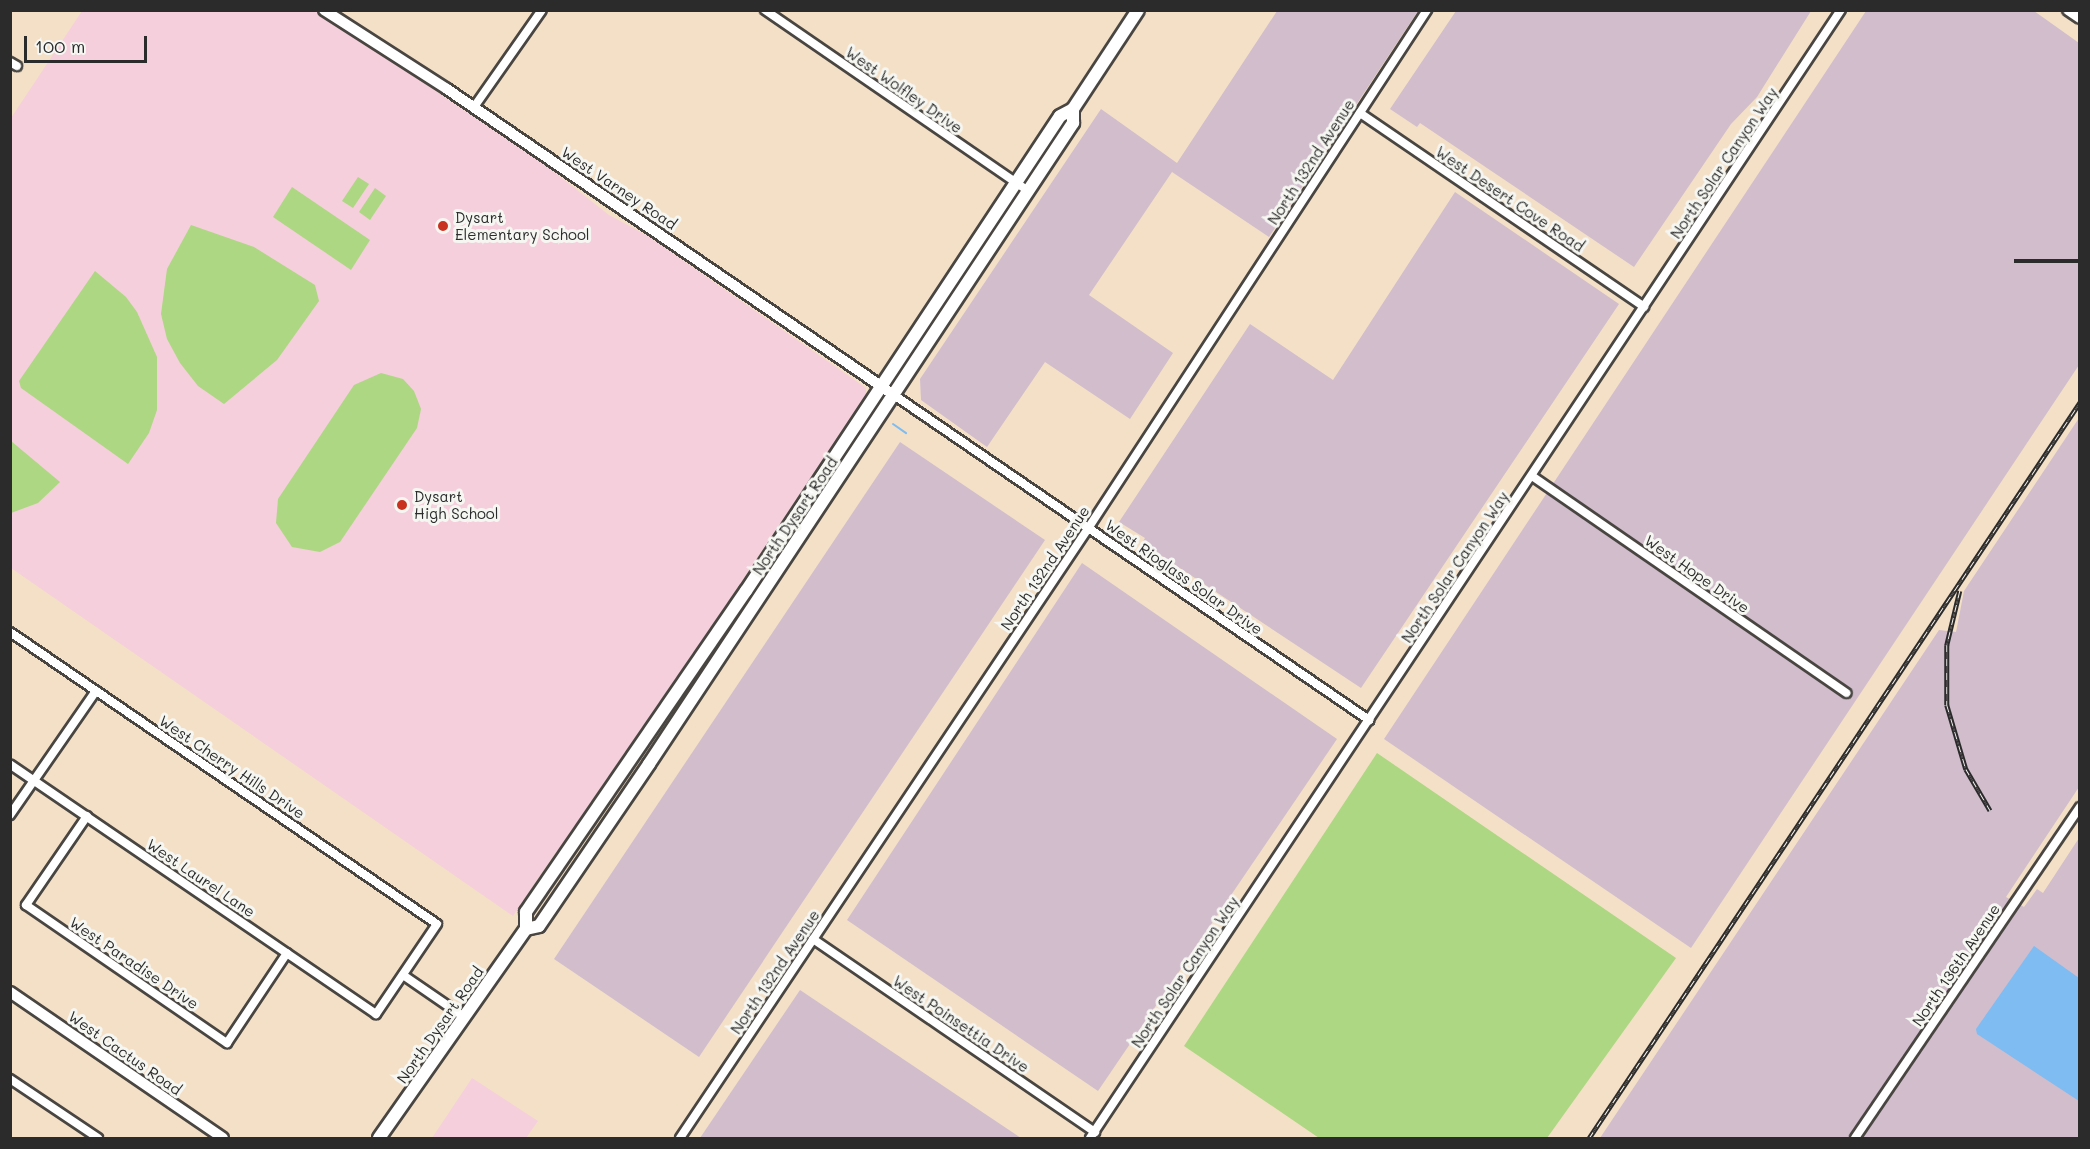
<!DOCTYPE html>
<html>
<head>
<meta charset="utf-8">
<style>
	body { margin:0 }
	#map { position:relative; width:2090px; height:1149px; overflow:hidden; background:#f4e0c7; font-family:Mali,sans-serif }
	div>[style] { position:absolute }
	.built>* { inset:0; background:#f5cfdb }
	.industrial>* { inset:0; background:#d1bdcc }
	.green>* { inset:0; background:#add783 }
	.water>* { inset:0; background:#7ebcf2 }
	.stream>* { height:2px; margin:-1px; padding:0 1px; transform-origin:1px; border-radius:1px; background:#7ebcf2 }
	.roads { filter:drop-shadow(2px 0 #494642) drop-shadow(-2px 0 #494642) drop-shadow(0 2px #494642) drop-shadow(0 -2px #494642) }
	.street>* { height:8px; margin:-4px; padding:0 4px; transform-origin:4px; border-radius:4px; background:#fff }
	.secondary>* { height:10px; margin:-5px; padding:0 5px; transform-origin:5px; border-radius:5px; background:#fff }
	.primary>* { height:12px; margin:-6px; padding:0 6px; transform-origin:6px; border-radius:6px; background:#fff }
	.rail>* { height:4.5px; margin-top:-2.25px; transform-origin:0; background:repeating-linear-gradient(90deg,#f6f6f2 0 7px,#2b2b2b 0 14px); box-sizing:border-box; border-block:2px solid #2b2b2b }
	.dots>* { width:16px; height:16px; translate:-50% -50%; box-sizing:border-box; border:3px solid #f6f6f2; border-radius:50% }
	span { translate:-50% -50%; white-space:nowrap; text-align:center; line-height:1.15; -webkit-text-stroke:6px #f6f6f2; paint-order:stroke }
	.street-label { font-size:15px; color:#2b2b2b }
	.poi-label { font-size:15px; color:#2b2b2b }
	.left { translate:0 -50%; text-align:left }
	.frame { position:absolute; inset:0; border:12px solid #2b2b2b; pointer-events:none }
	.scale { position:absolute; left:24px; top:36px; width:123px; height:27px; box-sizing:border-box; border:3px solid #2b2b2b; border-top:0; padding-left:8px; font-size:18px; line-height:21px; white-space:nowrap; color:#2b2b2b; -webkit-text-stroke:4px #f6f6f2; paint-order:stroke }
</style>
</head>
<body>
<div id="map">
	<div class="built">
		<div style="clip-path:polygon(82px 11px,318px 11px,549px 168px,609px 215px,648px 236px,866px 388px,866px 395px,576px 831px,554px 855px,513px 916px,11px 568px,11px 118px)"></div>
		<div style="clip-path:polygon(472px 1078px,538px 1121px,526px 1138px,432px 1138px)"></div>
	</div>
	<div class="industrial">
		<div style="clip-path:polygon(1277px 11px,1418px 11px,1269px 237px,1172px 172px,1089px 295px,1173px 353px,1130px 419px,1045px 362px,987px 447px,921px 400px,920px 379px,1101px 109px,1177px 163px)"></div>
		<div style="clip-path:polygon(1456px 11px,1456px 10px,1811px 11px,1757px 97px,1731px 124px,1634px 267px,1420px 123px,1417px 127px,1390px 109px)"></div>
		<div style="clip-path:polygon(1866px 11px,2034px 11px,2079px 43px,2079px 365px,1691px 948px,1384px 739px)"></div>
		<div style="clip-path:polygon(1455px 192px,1619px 304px,1361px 688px,1142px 543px,1145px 538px,1119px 522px,1250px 324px,1333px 380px)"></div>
		<div style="clip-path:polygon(2079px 418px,2079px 787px,2006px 897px,2024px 907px,2037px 889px,2043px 893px,2079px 838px,2079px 1138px,1600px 1138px,1939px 630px,1956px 632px,1964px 591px)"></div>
		<div style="clip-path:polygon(900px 442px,1045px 540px,699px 1057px,554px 959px)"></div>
		<div style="clip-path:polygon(1082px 563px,1337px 739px,1098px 1091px,847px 920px)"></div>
		<div style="clip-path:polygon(800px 990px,1021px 1138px,700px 1138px)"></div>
	</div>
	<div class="green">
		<div style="clip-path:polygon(358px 177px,369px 184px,353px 208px,342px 201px)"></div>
		<div style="clip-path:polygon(292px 187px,370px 240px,351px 270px,273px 217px)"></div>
		<div style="clip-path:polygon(375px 188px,386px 196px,370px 220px,359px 212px)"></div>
		<div style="clip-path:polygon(191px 225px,254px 247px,315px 285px,319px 301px,277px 360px,224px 404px,198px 386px,180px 363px,167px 339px,161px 314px,167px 269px)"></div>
		<div style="clip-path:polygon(95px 271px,126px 297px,137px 312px,157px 357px,157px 410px,149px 433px,128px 464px,21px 388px,19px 381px)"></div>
		<div style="clip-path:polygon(381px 373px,403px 379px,414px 391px,421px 409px,417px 428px,340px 542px,320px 552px,292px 547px,276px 523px,278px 499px,354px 385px)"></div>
		<div style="clip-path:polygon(11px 441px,60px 482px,38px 503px,11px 513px)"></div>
		<div style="clip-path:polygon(1377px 753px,1676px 958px,1547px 1138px,1319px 1138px,1184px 1046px)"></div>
	</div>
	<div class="water">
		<div style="clip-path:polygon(2034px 946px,2079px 978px,2079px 1101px,1977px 1034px,1976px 1029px)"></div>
	</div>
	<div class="stream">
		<div style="left:893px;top:424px;width:16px;rotate:35deg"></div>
	</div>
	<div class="roads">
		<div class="street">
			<div style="left:765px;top:10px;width:319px;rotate:34.5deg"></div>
			<div style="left:10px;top:62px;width:8px;rotate:30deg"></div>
			<div style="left:474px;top:107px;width:118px;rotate:-55deg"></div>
			<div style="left:1360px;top:113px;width:344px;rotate:34.3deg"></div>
			<div style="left:894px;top:395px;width:576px;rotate:34.38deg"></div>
			<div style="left:1532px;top:476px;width:382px;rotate:34.6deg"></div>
			<div style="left:10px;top:632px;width:517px;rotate:34.37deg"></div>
			<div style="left:437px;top:924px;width:109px;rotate:124.1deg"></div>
			<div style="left:376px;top:1014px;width:443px;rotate:-145.7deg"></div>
			<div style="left:10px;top:815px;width:151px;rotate:-55.3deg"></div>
			<div style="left:87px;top:816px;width:108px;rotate:124.4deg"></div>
			<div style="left:26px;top:905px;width:244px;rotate:34.5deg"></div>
			<div style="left:227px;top:1043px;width:108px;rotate:-56.3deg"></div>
			<div style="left:813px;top:939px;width:342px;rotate:34.4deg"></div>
			<div style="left:403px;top:975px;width:74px;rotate:34.5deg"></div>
			<div style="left:10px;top:1079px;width:106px;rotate:33.8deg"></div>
			<div style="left:680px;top:1138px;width:735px;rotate:-56.2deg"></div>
			<div style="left:1089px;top:527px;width:618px;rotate:-56.82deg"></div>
			<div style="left:1090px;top:1138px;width:1355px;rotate:-56.35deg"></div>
			<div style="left:1855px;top:1138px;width:400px;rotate:-55.8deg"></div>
		</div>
		<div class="secondary">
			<div style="left:324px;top:10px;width:146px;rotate:32.7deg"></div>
			<div style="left:447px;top:89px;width:542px;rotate:34.39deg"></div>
			<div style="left:2068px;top:10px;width:14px;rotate:34deg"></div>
			<div style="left:10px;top:992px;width:258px;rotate:34.4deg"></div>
		</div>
		<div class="primary">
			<div style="left:526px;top:929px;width:13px;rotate:-13deg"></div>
			<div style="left:539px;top:926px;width:196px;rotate:-55.8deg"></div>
			<div style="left:649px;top:764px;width:769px;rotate:-56.52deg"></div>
			<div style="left:1073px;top:123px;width:14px;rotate:-90deg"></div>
			<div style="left:379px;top:1138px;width:256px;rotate:-54.9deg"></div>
			<div style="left:526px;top:929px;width:17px;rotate:-90deg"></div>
			<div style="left:526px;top:912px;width:389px;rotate:-55.6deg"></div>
			<div style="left:746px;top:591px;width:569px;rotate:-56.53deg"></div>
			<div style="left:1060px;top:116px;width:15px;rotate:-28deg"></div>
			<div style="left:1073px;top:109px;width:118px;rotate:-56.7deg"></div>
		</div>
	</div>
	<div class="rail">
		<div style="left:2014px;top:261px;width:66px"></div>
		<div style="left:1960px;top:591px;width:56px;rotate:103.5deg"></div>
		<div style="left:1947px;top:645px;width:60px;rotate:90deg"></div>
		<div style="left:1947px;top:705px;width:67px;rotate:73.5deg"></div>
		<div style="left:1966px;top:769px;width:48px;rotate:59.7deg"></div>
		<div style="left:1589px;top:1138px;width:885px;rotate:-56.29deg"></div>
	</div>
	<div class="dots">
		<div style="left:443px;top:226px;background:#c8321e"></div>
		<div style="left:402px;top:505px;background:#c8321e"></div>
	</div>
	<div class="street-label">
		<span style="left:904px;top:90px;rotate:35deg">West Wolfley Drive</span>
		<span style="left:1311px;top:162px;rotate:-57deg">North 132nd Avenue</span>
		<span style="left:1724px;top:163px;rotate:-56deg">North Solar Canyon Way</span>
		<span style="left:619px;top:188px;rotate:34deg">West Varney Road</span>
		<span style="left:1510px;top:199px;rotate:34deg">West Desert Cove Road</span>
		<span style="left:795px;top:516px;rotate:-56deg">North Dysart Road</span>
		<span style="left:1455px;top:567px;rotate:-56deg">North Solar Canyon Way</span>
		<span style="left:1045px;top:568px;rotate:-56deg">North 132nd Avenue</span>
		<span style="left:1697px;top:574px;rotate:35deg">West Hope Drive</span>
		<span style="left:1184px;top:577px;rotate:35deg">West Rioglass Solar Drive</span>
		<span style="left:232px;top:767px;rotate:34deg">West Cherry Hills Drive</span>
		<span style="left:201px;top:878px;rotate:34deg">West Laurel Lane</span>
		<span style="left:134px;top:963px;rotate:34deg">West Paradise Drive</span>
		<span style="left:1956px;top:965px;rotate:-56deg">North 136th Avenue</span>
		<span style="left:775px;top:972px;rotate:-56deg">North 132nd Avenue</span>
		<span style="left:1185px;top:972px;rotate:-56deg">North Solar Canyon Way</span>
		<span style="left:961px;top:1024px;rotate:34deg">West Poinsettia Drive</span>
		<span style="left:440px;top:1025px;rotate:-55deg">North Dysart Road</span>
		<span style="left:125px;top:1053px;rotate:35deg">West Cactus Road</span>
	</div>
	<div class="poi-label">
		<span class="left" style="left:455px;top:226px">Dysart<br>Elementary School</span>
		<span class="left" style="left:414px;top:505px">Dysart<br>High School</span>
	</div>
	<div class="frame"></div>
	<div class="scale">100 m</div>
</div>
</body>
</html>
